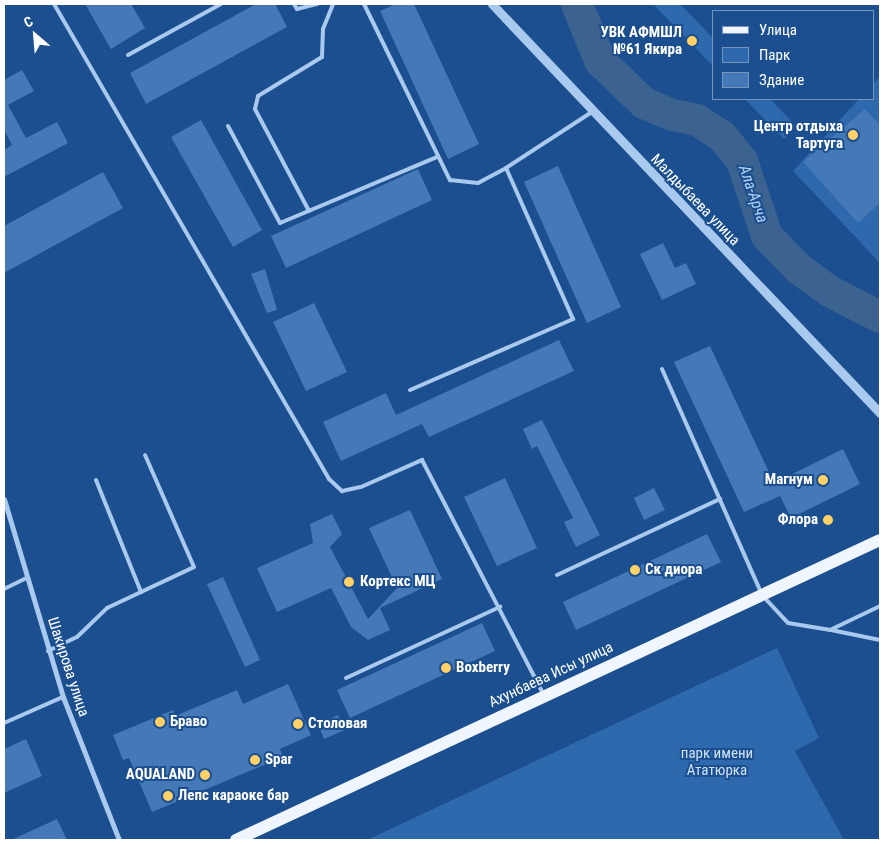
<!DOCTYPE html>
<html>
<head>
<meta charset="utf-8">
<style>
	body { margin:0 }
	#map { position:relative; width:884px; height:844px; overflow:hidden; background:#1b4f8f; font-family:"Roboto Condensed",sans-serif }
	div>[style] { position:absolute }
	.green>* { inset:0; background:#2e69ad }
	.river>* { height:32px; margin:-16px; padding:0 16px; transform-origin:16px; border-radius:16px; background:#3c6290 }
	.building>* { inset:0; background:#4478b7 }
	.service>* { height:4px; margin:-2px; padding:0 2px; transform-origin:2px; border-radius:2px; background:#a9c9ee }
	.minor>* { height:5px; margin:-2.5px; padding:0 2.5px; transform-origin:2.5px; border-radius:2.5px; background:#a9c9ee }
	.tertiary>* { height:9px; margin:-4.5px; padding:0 4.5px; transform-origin:4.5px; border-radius:4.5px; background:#a9c9ee }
	.primary>* { height:12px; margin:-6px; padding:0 6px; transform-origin:6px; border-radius:6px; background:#f0f6ff }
	.dots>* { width:14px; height:14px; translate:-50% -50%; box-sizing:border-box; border:2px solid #1b4f8f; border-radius:50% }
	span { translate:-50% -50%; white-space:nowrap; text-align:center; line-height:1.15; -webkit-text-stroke:4px #1b4f8f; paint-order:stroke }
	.poi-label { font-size:15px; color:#fff; font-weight:700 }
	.right { translate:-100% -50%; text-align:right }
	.left { translate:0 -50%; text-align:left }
	.street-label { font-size:15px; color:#fff }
	.park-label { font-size:15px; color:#cfe3fa }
	.water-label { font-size:16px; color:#b5d3f5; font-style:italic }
	.frame { position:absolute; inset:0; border:5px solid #fff; pointer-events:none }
	.legend { position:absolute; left:712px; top:10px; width:162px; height:90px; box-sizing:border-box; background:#1b4f8f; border:1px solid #7695bc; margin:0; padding:6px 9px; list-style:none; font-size:15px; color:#fff }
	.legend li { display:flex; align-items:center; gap:10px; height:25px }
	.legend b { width:25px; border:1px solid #7695bc }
	.north { position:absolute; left:10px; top:10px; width:50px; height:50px; -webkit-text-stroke:4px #1b4f8f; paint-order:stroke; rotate:333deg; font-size:14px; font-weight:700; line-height:20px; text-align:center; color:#fff }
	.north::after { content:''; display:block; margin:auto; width:18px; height:22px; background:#fff; clip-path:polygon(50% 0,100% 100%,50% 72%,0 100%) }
</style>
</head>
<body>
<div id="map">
	<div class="green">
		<div style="clip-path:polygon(653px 4px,680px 4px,713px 38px,713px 66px)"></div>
		<div style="clip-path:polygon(880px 76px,880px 263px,793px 171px,859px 99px,873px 99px,873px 84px)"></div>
		<div style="clip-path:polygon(745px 99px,770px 99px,796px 126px,784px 139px)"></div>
		<div style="clip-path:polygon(777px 648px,819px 738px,795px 751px,844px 840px,367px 840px)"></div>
	</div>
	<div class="river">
		<div style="left:577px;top:4px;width:61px;rotate:68deg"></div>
		<div style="left:600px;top:61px;width:61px;rotate:43.7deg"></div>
		<div style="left:644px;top:103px;width:30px;rotate:23deg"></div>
		<div style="left:672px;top:115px;width:25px;rotate:11deg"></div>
		<div style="left:697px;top:120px;width:30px;rotate:33deg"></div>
		<div style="left:722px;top:136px;width:32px;rotate:51deg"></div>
		<div style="left:742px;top:161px;width:79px;rotate:71.6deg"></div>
		<div style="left:767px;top:236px;width:46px;rotate:45.9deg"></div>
		<div style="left:799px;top:269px;width:39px;rotate:36deg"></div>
		<div style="left:831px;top:292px;width:55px;rotate:27deg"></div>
	</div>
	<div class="building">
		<div style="clip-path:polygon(85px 4px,131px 4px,145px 28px,111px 49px)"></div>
		<div style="clip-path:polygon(256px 4px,275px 4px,287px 27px,146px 104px,130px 73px)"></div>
		<div style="clip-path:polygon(396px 4px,414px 4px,479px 144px,448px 159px,380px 11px)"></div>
		<div style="clip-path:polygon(22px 70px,34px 91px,8px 105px,26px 138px,57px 122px,68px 143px,4px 177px,4px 150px,12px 145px,4px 130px,4px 80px)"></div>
		<div style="clip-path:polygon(865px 109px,880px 125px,880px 203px,858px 223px,803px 162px)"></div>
		<div style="clip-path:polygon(201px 120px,262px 230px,233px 247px,171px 137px)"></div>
		<div style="clip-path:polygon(558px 166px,621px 307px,587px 323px,524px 182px)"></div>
		<div style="clip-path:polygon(418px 169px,432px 200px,286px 268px,271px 236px)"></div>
		<div style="clip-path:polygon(103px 172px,123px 208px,4px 273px,4px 226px)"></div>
		<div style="clip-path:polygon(663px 243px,675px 268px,686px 263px,696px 284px,662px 300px,640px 254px)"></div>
		<div style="clip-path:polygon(265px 269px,277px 310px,267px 313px,251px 274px)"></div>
		<div style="clip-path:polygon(314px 303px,347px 372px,306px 391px,273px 322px)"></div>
		<div style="clip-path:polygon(559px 340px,574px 371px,429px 437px,422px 424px,341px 461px,323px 422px,386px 393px,396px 415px)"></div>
		<div style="clip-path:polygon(710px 346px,774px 483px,843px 449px,860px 484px,791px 518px,780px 496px,744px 512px,674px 362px)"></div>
		<div style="clip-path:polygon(542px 420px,600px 535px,576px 547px,564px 522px,573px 518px,537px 446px,532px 449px,523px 429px)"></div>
		<div style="clip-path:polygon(505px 478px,537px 548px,497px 566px,464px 497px)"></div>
		<div style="clip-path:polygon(654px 488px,665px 510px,644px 520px,634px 498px)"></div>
		<div style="clip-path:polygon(410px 510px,442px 579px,380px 608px,390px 630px,368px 640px,351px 627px,331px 588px,277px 612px,257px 568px,313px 543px,310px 524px,332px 514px,342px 534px,330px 547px,368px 619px,397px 588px,369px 528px)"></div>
		<div style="clip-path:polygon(707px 534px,721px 562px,576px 630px,563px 602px)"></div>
		<div style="clip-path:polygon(223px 577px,260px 660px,245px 667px,207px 584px)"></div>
		<div style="clip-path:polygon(482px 623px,495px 651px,350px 718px,337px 690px)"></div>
		<div style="clip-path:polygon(288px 684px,311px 735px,280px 749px,283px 757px,152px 812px,129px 758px,123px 760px,113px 735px,173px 710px,175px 716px,237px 690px,243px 704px)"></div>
		<div style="clip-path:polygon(338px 715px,345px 730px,324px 739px,318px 724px)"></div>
		<div style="clip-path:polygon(26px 739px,42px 776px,4px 793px,4px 749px)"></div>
		<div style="clip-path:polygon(57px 819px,67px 840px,11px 840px)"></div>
	</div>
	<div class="service">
		<div style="left:54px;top:4px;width:549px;rotate:59.93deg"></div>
		<div style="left:329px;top:479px;width:18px;rotate:43deg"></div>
		<div style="left:342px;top:491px;width:19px;rotate:-12deg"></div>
		<div style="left:361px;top:487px;width:67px;rotate:-23.9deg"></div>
		<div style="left:422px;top:460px;width:265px;rotate:62.6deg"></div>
		<div style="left:294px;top:4px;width:6px;rotate:59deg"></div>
		<div style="left:297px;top:9px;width:21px;rotate:-14deg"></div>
		<div style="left:364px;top:4px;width:196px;rotate:64deg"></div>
		<div style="left:450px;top:180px;width:28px;rotate:6deg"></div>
		<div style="left:478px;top:183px;width:32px;rotate:-28deg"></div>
		<div style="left:506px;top:168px;width:103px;rotate:-33.1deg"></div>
		<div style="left:128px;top:55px;width:106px;rotate:-28.7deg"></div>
		<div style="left:228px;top:126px;width:110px;rotate:61.8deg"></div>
		<div style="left:280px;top:223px;width:170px;rotate:-22.8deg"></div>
		<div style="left:309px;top:211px;width:115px;rotate:-117.9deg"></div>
		<div style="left:255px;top:109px;width:13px;rotate:-77deg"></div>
		<div style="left:258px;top:96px;width:75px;rotate:-31.4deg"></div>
		<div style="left:322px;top:57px;width:28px;rotate:-88deg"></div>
		<div style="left:323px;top:29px;width:27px;rotate:-68deg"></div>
		<div style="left:662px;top:369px;width:247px;rotate:66.1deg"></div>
		<div style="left:762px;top:595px;width:38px;rotate:47deg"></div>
		<div style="left:788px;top:623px;width:43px;rotate:9.5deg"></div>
		<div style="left:830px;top:630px;width:55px;rotate:-25.6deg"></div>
		<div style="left:410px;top:390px;width:178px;rotate:-23.5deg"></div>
		<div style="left:573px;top:319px;width:165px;rotate:-113.9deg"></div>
		<div style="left:96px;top:480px;width:121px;rotate:68.1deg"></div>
		<div style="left:557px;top:575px;width:180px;rotate:-25deg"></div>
		<div style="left:4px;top:589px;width:25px;rotate:-26deg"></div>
		<div style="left:831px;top:630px;width:50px;rotate:11.5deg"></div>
		<div style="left:48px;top:651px;width:32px;rotate:-26deg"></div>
		<div style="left:77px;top:637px;width:42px;rotate:-44deg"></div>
		<div style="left:107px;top:608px;width:96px;rotate:-25.2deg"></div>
		<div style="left:194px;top:567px;width:122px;rotate:-113.6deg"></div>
		<div style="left:346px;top:678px;width:170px;rotate:-24.8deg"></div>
		<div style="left:4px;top:723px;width:64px;rotate:-23.8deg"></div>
	</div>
	<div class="minor">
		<div style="left:4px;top:499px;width:207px;rotate:73.4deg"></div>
		<div style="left:63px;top:697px;width:154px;rotate:68.6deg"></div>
	</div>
	<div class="tertiary">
		<div style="left:492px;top:4px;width:564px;rotate:46.51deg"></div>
	</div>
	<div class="primary">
		<div style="left:236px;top:840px;width:710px;rotate:-24.98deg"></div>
	</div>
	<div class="dots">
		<div style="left:692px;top:41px;background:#ffd166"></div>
		<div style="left:853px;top:135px;background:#ffd166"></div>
		<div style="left:823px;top:480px;background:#ffd166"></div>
		<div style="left:828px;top:520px;background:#ffd166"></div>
		<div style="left:635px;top:570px;background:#ffd166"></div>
		<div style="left:349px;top:582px;background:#ffd166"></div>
		<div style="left:446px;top:668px;background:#ffd166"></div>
		<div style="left:160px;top:722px;background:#ffd166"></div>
		<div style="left:298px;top:724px;background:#ffd166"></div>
		<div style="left:255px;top:760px;background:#ffd166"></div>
		<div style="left:205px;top:775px;background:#ffd166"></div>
		<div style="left:168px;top:796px;background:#ffd166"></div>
	</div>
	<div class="poi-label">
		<span class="right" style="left:682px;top:41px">УВК АФМШЛ<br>№61 Якира</span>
		<span class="right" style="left:843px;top:135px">Центр отдыха<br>Тартуга</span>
		<span class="right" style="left:813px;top:480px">Магнум</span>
		<span class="right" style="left:818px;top:520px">Флора</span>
		<span class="left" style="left:645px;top:570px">Ск диора</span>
		<span class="left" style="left:360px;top:582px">Кортекс МЦ</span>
		<span class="left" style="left:456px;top:668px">Boxberry</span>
		<span class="left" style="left:170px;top:722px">Браво</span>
		<span class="left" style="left:308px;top:724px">Столовая</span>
		<span class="left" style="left:265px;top:760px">Spar</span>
		<span class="right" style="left:195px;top:775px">AQUALAND</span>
		<span class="left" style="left:178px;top:796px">Лепс караоке бар</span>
	</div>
	<div class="street-label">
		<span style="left:695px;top:200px;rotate:46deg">Малдыбаева улица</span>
		<span style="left:68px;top:667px;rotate:72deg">Шакирова улица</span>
		<span style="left:551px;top:675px;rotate:-25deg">Ахунбаева Исы улица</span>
	</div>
	<div class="park-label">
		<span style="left:717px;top:762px">парк имени<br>Ататюрка</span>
	</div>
	<div class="water-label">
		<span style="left:753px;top:194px;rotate:71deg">Ала-Арча</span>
	</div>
	<div class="frame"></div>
	<ul class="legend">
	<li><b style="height:6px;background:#f0f6ff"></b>Улица</li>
	<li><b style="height:14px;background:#2e69ad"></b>Парк</li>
	<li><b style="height:14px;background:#4478b7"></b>Здание</li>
	</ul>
	<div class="north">С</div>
</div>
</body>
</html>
